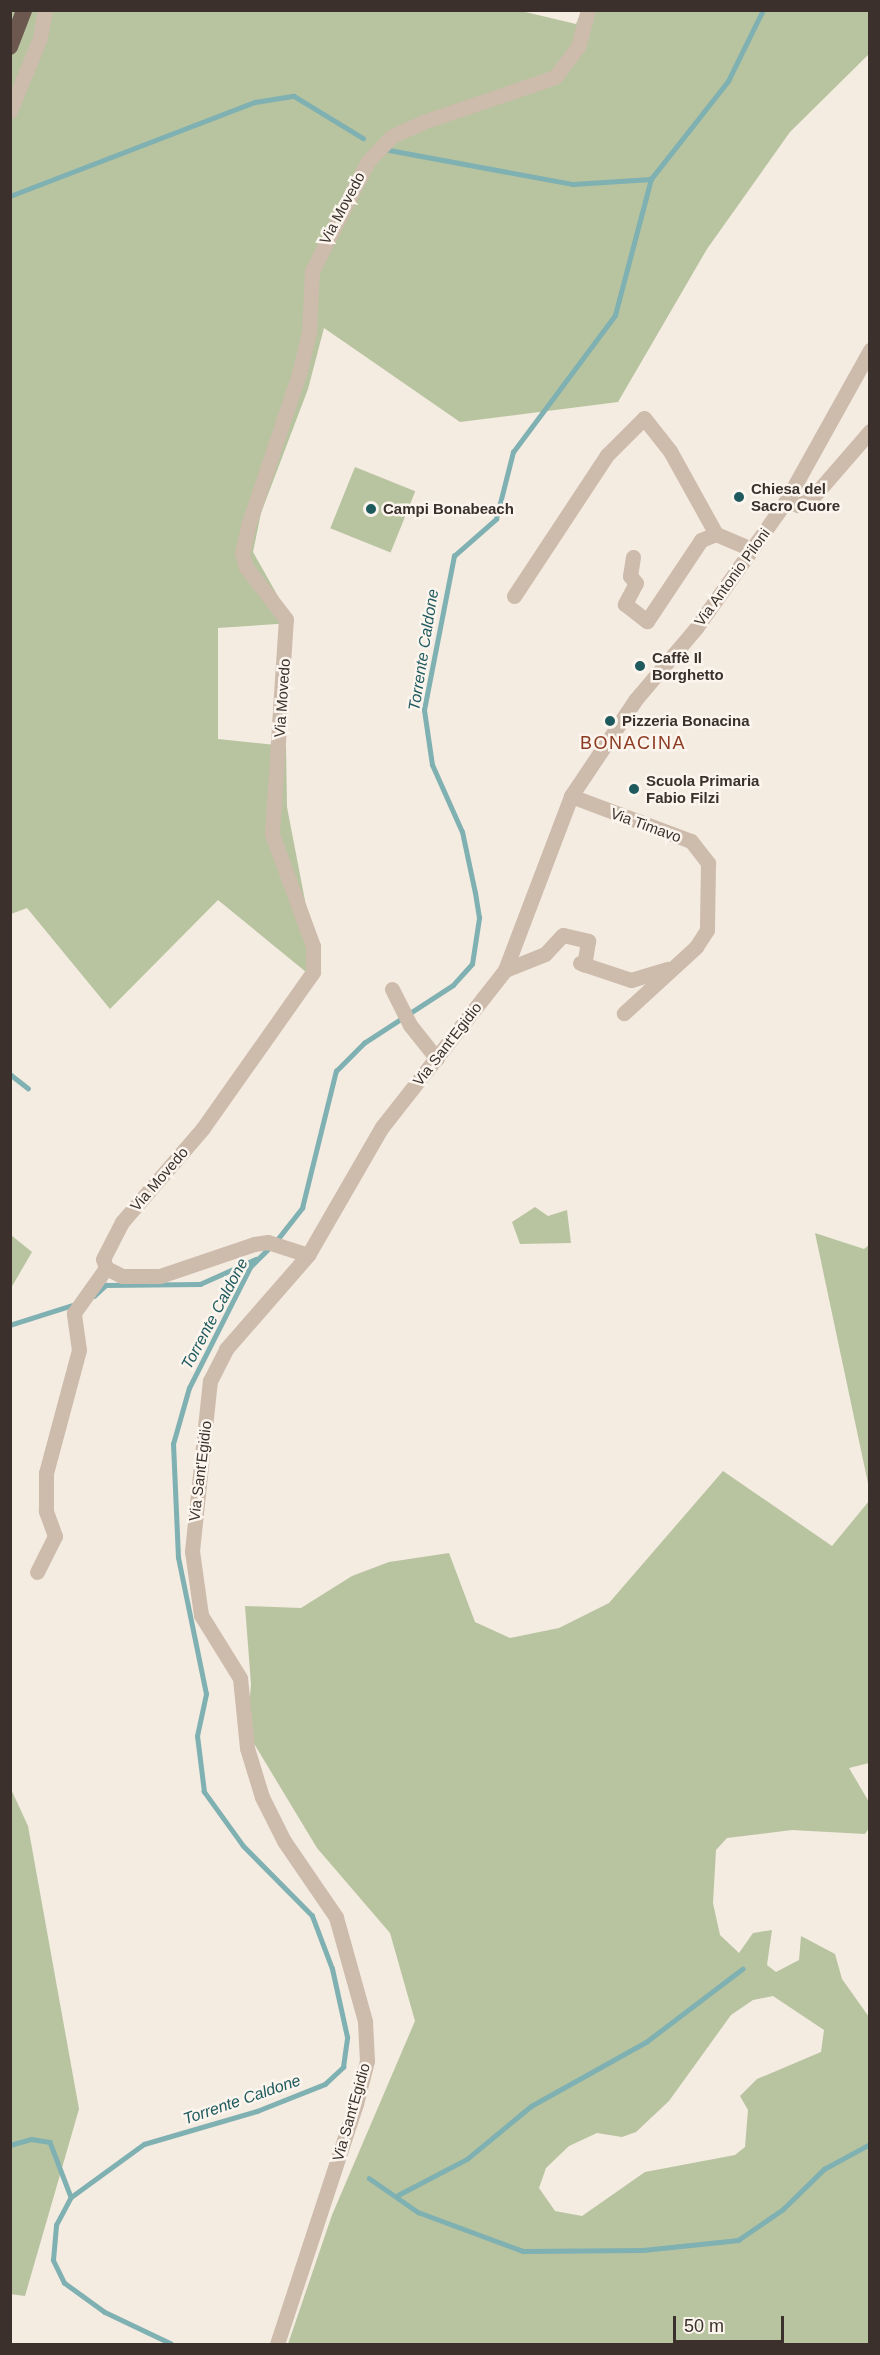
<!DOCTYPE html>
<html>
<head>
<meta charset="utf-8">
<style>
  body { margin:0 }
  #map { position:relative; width:880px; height:2355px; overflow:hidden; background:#f4ebe1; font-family:Arial,sans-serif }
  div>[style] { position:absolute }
  .green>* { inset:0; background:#b8c4a0; transform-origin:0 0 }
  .stream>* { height:4.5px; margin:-2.25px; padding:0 2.25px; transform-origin:2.25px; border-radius:2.25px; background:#7fb0b2 }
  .minor>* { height:15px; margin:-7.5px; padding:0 7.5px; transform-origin:7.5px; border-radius:7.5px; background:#cdbbac }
  .trunk>* { height:16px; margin:-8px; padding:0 8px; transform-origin:8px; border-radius:8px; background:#6c584f }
  .dots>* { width:16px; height:16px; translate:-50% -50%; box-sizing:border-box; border:3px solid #fbf5ee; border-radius:50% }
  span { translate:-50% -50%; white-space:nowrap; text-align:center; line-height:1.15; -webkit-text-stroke:5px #fbf5ee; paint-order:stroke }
  .street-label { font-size:15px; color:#3b302b }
  .poi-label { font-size:15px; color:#3b302b; font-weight:700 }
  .left { translate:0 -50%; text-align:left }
  .water-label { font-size:16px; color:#1f5a5e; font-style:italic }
  .quarter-label { font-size:18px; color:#8c3b22; letter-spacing:1.5px }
  .frame { position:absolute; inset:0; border:12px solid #3b302b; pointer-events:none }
  .scale { position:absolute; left:673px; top:2316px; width:111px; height:27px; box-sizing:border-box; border:3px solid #3b302b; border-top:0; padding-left:8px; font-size:18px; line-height:21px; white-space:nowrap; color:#3b302b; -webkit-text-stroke:4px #fbf5ee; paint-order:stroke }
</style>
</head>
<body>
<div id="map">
  <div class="green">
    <i style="clip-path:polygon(517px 10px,576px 24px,582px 10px,869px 11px,869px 54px,790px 132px,707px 249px,618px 402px,460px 422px,324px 328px,308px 389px,261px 513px,253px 552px,293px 623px,218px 628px,218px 739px,286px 746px,287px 807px,307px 911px,306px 972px,218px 900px,110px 1009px,27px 908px,11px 914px,11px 11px)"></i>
    <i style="left:355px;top:467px;width:65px;height:66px;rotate:22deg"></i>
    <i style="clip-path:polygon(535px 1207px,548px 1216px,567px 1210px,571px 1243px,520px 1244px,512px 1222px)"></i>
    <i style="clip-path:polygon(815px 1233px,864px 1249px,869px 1245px,869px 1488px)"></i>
    <i style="clip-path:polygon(11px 1235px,32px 1252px,11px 1288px)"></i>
    <i style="clip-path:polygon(evenodd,723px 1471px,832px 1546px,869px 1501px,869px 1763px,849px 1768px,869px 1802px,869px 1828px,865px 1834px,792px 1830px,727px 1838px,716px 1850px,713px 1903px,720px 1935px,739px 1953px,753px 1933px,772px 1930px,767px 1965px,776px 1972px,799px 1960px,801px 1936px,835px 1954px,842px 1979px,869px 2017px,869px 2344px,288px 2344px,332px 2215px,415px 2021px,390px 1933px,317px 1848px,247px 1732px,251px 1684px,245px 1606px,301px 1608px,352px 1576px,389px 1562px,449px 1553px,475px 1622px,510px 1638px,559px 1628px,609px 1603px,723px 1471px,773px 1996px,824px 2030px,821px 2052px,757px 2079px,740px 2096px,748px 2110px,745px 2147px,735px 2155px,645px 2172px,582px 2216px,555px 2211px,539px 2188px,546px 2168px,569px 2146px,597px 2133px,622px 2137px,636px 2132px,669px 2101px,731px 2015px,753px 2000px,773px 1996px)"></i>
    <i style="clip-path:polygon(10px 1787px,28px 1826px,79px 2109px,25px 2296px,10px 2294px)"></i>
  </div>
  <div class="stream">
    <i style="left:389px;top:150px;width:187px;rotate:10.5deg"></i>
    <i style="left:573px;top:184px;width:78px;rotate:-3.7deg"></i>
    <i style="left:10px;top:196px;width:262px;rotate:-21deg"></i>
    <i style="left:255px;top:102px;width:39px;rotate:-9deg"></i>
    <i style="left:294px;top:96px;width:81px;rotate:31.3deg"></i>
    <i style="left:10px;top:1074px;width:23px;rotate:38deg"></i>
    <i style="left:277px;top:1240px;width:41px;rotate:-52deg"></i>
    <i style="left:302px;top:1208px;width:141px;rotate:-76.1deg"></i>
    <i style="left:336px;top:1071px;width:40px;rotate:-45deg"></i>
    <i style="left:364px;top:1043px;width:106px;rotate:-33.1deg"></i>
    <i style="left:453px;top:985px;width:28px;rotate:-48deg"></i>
    <i style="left:472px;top:964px;width:47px;rotate:-81.3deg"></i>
    <i style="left:479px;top:918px;width:25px;rotate:-99deg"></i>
    <i style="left:475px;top:893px;width:62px;rotate:-102deg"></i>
    <i style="left:462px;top:832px;width:73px;rotate:-114.1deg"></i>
    <i style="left:432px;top:765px;width:56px;rotate:-98.3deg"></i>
    <i style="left:424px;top:710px;width:157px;rotate:-79deg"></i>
    <i style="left:454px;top:556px;width:56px;rotate:-41.4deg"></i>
    <i style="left:496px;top:519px;width:69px;rotate:-75.8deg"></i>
    <i style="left:513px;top:452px;width:171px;rotate:-53.3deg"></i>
    <i style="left:615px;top:315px;width:141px;rotate:-75.2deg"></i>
    <i style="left:651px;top:179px;width:125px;rotate:-51.8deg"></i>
    <i style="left:728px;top:81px;width:79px;rotate:-63.8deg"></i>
    <i style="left:94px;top:1296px;width:16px;rotate:-43deg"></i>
    <i style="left:106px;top:1285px;width:94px;rotate:-0.6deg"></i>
    <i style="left:200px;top:1284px;width:61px;rotate:-24.1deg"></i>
    <i style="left:10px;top:1325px;width:69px;rotate:-17.7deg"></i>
    <i style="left:10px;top:2145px;width:22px;rotate:-16deg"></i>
    <i style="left:31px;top:2139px;width:19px;rotate:9deg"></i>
    <i style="left:50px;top:2142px;width:59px;rotate:69.1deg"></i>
    <i style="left:369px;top:2178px;width:60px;rotate:34.8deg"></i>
    <i style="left:418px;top:2212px;width:112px;rotate:20.4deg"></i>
    <i style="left:523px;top:2251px;width:120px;rotate:-0.5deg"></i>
    <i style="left:643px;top:2250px;width:96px;rotate:-6deg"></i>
    <i style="left:738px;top:2240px;width:53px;rotate:-34.3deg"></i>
    <i style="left:782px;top:2210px;width:59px;rotate:-44.3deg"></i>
    <i style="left:824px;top:2169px;width:52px;rotate:-28.5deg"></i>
    <i style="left:398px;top:2195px;width:78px;rotate:-27.6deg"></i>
    <i style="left:467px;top:2159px;width:83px;rotate:-39.6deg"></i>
    <i style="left:531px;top:2106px;width:132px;rotate:-29.1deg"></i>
    <i style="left:646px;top:2042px;width:121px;rotate:-37.2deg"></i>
    <i style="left:171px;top:2344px;width:74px;rotate:-154.5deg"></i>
    <i style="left:104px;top:2312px;width:49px;rotate:-144.1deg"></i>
    <i style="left:64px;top:2283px;width:25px;rotate:-116deg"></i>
    <i style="left:53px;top:2260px;width:35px;rotate:-85deg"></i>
    <i style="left:56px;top:2225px;width:32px;rotate:-62deg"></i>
    <i style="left:71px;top:2197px;width:90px;rotate:-36deg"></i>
    <i style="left:144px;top:2144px;width:118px;rotate:-16.3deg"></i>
    <i style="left:257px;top:2111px;width:73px;rotate:-21.7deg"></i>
    <i style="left:325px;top:2084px;width:25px;rotate:-43deg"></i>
    <i style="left:343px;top:2067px;width:30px;rotate:-82deg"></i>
    <i style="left:347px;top:2037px;width:70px;rotate:-102.4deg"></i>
    <i style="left:332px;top:1969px;width:57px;rotate:-110.7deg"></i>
    <i style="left:312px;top:1916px;width:98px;rotate:-134.6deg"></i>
    <i style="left:243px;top:1846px;width:67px;rotate:-125.8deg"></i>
    <i style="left:204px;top:1792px;width:56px;rotate:-97.1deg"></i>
    <i style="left:197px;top:1736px;width:43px;rotate:-77.9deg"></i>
    <i style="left:206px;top:1694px;width:139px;rotate:-101.6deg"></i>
    <i style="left:178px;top:1558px;width:114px;rotate:-92.5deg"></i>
    <i style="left:173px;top:1444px;width:58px;rotate:-74.1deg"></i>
    <i style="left:189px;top:1388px;width:136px;rotate:-63.2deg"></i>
    <i style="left:250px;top:1267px;width:30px;rotate:-45deg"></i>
  </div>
  <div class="minor">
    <i style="left:10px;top:111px;width:79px;rotate:-67.7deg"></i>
    <i style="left:40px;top:38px;width:28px;rotate:-80deg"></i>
    <i style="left:786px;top:501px;width:13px;rotate:18deg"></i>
    <i style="left:798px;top:505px;width:16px;rotate:-27deg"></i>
    <i style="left:812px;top:498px;width:89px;rotate:-49.1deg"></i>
    <i style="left:633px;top:557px;width:19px;rotate:99deg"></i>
    <i style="left:630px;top:576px;width:9px;rotate:49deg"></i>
    <i style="left:636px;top:583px;width:24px;rotate:118deg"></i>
    <i style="left:625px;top:604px;width:28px;rotate:38deg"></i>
    <i style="left:647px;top:621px;width:97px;rotate:-56.3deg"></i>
    <i style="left:701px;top:540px;width:16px;rotate:-22deg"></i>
    <i style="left:514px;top:596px;width:169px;rotate:-56.6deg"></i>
    <i style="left:607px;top:455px;width:52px;rotate:-45deg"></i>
    <i style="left:644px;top:418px;width:42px;rotate:51.8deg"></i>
    <i style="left:670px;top:451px;width:95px;rotate:61deg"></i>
    <i style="left:716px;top:534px;width:39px;rotate:23deg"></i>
    <i style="left:571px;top:796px;width:128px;rotate:20.6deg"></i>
    <i style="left:691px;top:841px;width:28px;rotate:52deg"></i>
    <i style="left:708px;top:863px;width:67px;rotate:90.9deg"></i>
    <i style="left:707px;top:930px;width:20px;rotate:123deg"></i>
    <i style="left:696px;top:947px;width:98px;rotate:137.5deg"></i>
    <i style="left:580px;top:963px;width:54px;rotate:18.4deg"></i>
    <i style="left:631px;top:980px;width:38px;rotate:-17deg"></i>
    <i style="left:505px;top:970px;width:43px;rotate:-21.8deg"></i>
    <i style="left:545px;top:954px;width:26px;rotate:-47deg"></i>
    <i style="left:563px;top:935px;width:26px;rotate:13deg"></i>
    <i style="left:588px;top:941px;width:24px;rotate:99deg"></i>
    <i style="left:392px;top:989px;width:40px;rotate:63.4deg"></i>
    <i style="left:410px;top:1025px;width:43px;rotate:51.5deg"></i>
    <i style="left:308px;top:1255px;width:42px;rotate:-162deg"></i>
    <i style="left:268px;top:1242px;width:14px;rotate:172deg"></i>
    <i style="left:254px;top:1244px;width:99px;rotate:161.2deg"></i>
    <i style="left:160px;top:1276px;width:38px;rotate:180deg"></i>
    <i style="left:122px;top:1276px;width:18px;rotate:-153deg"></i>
    <i style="left:106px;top:1268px;width:9px;rotate:-108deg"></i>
    <i style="left:103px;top:1259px;width:42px;rotate:-62.8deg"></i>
    <i style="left:122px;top:1222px;width:124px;rotate:-49.2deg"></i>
    <i style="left:203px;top:1128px;width:191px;rotate:-54.8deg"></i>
    <i style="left:313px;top:972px;width:26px;rotate:-90deg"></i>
    <i style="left:313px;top:946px;width:119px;rotate:-110.1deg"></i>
    <i style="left:272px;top:834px;width:215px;rotate:-86.3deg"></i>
    <i style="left:286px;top:619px;width:66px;rotate:-127.6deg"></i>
    <i style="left:246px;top:567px;width:14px;rotate:-107deg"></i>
    <i style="left:242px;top:554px;width:29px;rotate:-78deg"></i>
    <i style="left:248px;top:526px;width:160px;rotate:-71.5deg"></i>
    <i style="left:299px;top:374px;width:43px;rotate:-76.6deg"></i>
    <i style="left:309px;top:332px;width:61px;rotate:-87.2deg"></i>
    <i style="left:312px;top:271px;width:123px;rotate:-63deg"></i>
    <i style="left:368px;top:161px;width:35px;rotate:-46deg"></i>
    <i style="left:392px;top:136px;width:34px;rotate:-24deg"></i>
    <i style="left:423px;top:122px;width:139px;rotate:-18.8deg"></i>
    <i style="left:555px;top:77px;width:38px;rotate:-53deg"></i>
    <i style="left:578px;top:47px;width:38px;rotate:-75deg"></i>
    <i style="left:37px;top:1572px;width:40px;rotate:-63.4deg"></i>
    <i style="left:55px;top:1536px;width:27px;rotate:-110deg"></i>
    <i style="left:46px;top:1511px;width:38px;rotate:-90deg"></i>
    <i style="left:46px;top:1473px;width:127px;rotate:-75deg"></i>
    <i style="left:79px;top:1350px;width:37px;rotate:-98deg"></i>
    <i style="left:74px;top:1313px;width:55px;rotate:-54.6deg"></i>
    <i style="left:277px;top:2344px;width:253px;rotate:-71.8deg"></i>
    <i style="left:356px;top:2104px;width:44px;rotate:-75.7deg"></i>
    <i style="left:367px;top:2061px;width:40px;rotate:-92.9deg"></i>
    <i style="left:365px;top:2021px;width:108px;rotate:-105.6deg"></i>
    <i style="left:336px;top:1917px;width:92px;rotate:-124.4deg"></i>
    <i style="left:284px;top:1841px;width:49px;rotate:-116.6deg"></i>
    <i style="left:262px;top:1797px;width:51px;rotate:-107deg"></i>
    <i style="left:247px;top:1748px;width:70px;rotate:-95.7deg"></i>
    <i style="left:240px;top:1678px;width:74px;rotate:-121.8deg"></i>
    <i style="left:201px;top:1615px;width:65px;rotate:-98deg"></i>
    <i style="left:192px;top:1551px;width:171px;rotate:-84deg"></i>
    <i style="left:210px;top:1381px;width:36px;rotate:-63deg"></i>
    <i style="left:226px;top:1349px;width:125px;rotate:-48.9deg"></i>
    <i style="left:308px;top:1255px;width:148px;rotate:-60deg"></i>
    <i style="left:382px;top:1127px;width:199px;rotate:-51.9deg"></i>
    <i style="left:505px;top:970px;width:186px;rotate:-69.2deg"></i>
    <i style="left:571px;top:796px;width:117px;rotate:-56.2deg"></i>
    <i style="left:636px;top:699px;width:93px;rotate:-49.8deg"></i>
    <i style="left:696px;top:628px;width:156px;rotate:-54.7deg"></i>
    <i style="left:786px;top:501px;width:173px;rotate:-60.9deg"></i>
  </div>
  <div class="trunk">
    <i style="left:10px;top:47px;width:40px;rotate:-69deg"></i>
  </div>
  <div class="dots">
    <i style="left:739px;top:497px;background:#1f5a5e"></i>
    <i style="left:371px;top:509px;background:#1f5a5e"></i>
    <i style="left:640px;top:666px;background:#1f5a5e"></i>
    <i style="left:610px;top:721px;background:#1f5a5e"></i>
    <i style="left:634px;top:789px;background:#1f5a5e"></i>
  </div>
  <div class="street-label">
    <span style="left:342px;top:208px;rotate:-62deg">Via Movedo</span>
    <span style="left:732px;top:577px;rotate:-54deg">Via Antonio Piloni</span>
    <span style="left:282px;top:698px;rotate:-86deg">Via Movedo</span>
    <span style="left:646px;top:825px;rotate:20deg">Via Timavo</span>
    <span style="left:447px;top:1044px;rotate:-52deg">Via Sant'Egidio</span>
    <span style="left:159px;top:1179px;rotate:-49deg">Via Movedo</span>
    <span style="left:200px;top:1471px;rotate:-83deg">Via Sant'Egidio</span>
    <span style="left:351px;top:2112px;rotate:-74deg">Via Sant'Egidio</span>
  </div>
  <div class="poi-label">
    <span class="left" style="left:751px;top:497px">Chiesa del<br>Sacro Cuore</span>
    <span class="left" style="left:383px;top:509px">Campi Bonabeach</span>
    <span class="left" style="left:652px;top:666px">Caffè Il<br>Borghetto</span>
    <span class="left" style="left:622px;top:721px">Pizzeria Bonacina</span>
    <span class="left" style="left:646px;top:789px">Scuola Primaria<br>Fabio Filzi</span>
  </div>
  <div class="water-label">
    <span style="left:424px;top:650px;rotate:-81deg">Torrente Caldone</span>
    <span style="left:215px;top:1314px;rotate:-62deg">Torrente Caldone</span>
    <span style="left:242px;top:2100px;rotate:-19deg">Torrente Caldone</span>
  </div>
  <div class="quarter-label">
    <span style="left:633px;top:743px">BONACINA</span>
  </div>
  <div class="frame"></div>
  <div class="scale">50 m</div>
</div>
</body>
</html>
